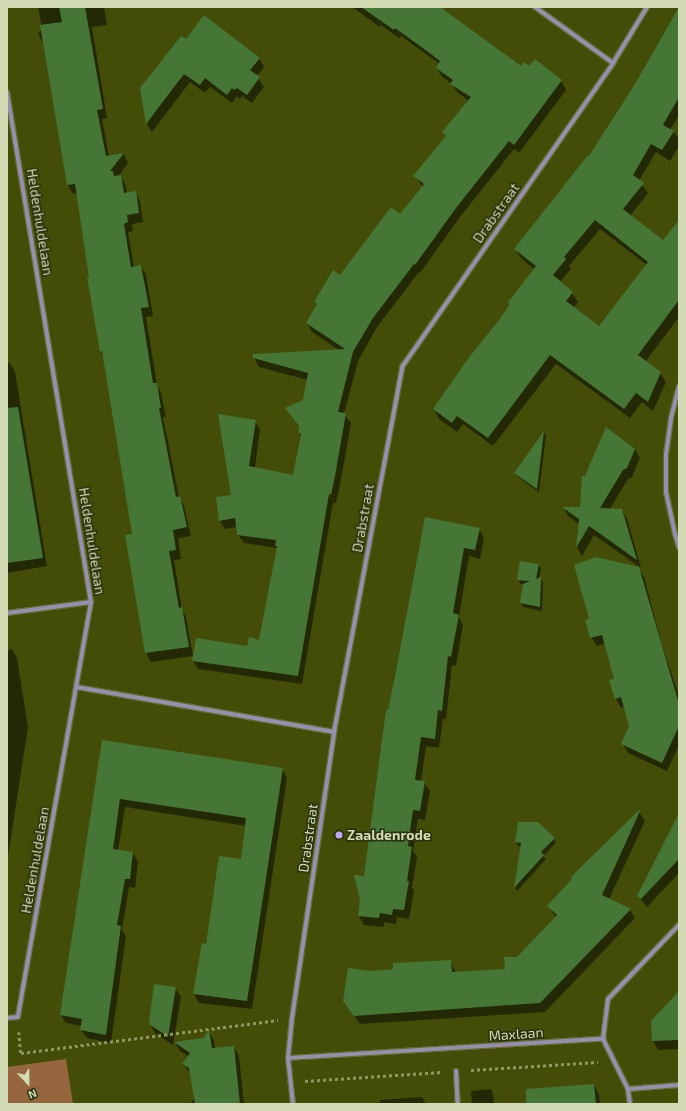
<!DOCTYPE html>
<html>
<head>
<meta charset="utf-8">
<style>
  body { margin:0 }
  #map { position:relative; width:686px; height:1111px; overflow:hidden; background:#434d08; font-family:"Exo 2",sans-serif }
  div>[style] { position:absolute }
  .green>* { inset:0; background:#96663f }
  .shadow>* { inset:0; background:#0007 }
  .building>* { inset:0; background:#457635 }
  .path>* { height:2.5px; margin-top:-1.25px; transform-origin:0; background:repeating-linear-gradient(90deg,#8e9761 0 3px,transparent 0 6px) }
  .roads { filter:drop-shadow(1px 0 #626c2e) drop-shadow(-1px 0 #626c2e) drop-shadow(0 1px #626c2e) drop-shadow(0 -1px #626c2e) }
  .minor>* { height:4px; margin:-2px; padding:0 2px; transform-origin:2px; border-radius:2px; background:#988eb0 }
  .dots>* { width:11px; height:11px; translate:-50% -50%; box-sizing:border-box; border:2px solid #2a310e; border-radius:50% }
  span { translate:-50% -50%; white-space:nowrap; text-align:center; line-height:1.15; -webkit-text-stroke:3px #2a310e; paint-order:stroke }
  .street-label { font-size:14px; color:#d2dbb3 }
  .poi-label { font-size:14px; color:#d2dbb3; font-weight:700 }
  .left { translate:0 -50%; text-align:left }
  .frame { position:absolute; inset:0; border:8px solid #d2dbb3; pointer-events:none }
  .north { position:absolute; left:8px; top:1063px; width:40px; height:40px; -webkit-text-stroke:3px #2a310e; paint-order:stroke; rotate:158deg; font-size:11px; font-weight:700; line-height:16px; text-align:center; color:#d2dbb3 }
  .north::after { content:''; display:block; margin:auto; width:14px; height:18px; background:#d2dbb3; clip-path:polygon(50% 0,100% 100%,50% 72%,0 100%) }
</style>
</head>
<body>
<div id="map">
  <div class="green">
    <i style="clip-path:polygon(66px 1059px,73px 1104px,7px 1104px,7px 1067px)"></i>
  </div>
  <div class="shadow">
    <i style="clip-path:polygon(38px 7px,104px 7px,107px 25px,92px 27px,107px 118px,102px 119px,109px 157px,124px 154px,128px 163px,118px 177px,121px 177px,126px 186px,127px 193px,135px 192px,140px 201px,143px 222px,132px 224px,133px 231px,128px 232px,134px 267px,141px 266px,146px 275px,153px 316px,146px 317px,157px 385px,161px 393px,166px 417px,163px 417px,179px 497px,184px 506px,191px 536px,178px 538px,181px 559px,174px 560px,182px 610px,186px 617px,193px 656px,151px 662px,146px 653px,133px 535px,104px 357px,101px 352px,89px 278px,91px 277px,77px 193px,73px 194px,68px 185px,43px 43px,38px 34px,42px 29px)"></i>
    <i style="clip-path:polygon(352px 7px,437px 7px,521px 68px,529px 67px,535px 60px,561px 81px,566px 90px,519px 153px,514px 149px,460px 217px,420px 273px,419px 272px,377px 327px,358px 361px,344px 414px,351px 423px,340px 485px,336px 503px,333px 503px,302px 684px,198px 669px,193px 661px,248px 647px,260px 641px,277px 548px,244px 543px,238px 535px,237px 527px,225px 529px,220px 521px,232px 496px,255px 421px,260px 430px,255px 468px,294px 476px,301px 438px,299px 433px,300px 428px,287px 408px,304px 401px,308px 380px,259px 367px,254px 358px,340px 351px,312px 332px,307px 323px,317px 306px,315px 302px,401px 216px,423px 187px,415px 176px,446px 137px,443px 132px,469px 101px,457px 92px,452px 84px,442px 77px,437px 68px,440px 64px,437px 62px,401px 36px,399px 38px,381px 25px,380px 27px)"></i>
    <i style="clip-path:polygon(evenodd,679px 8px,679px 115px,670px 130px,675px 133px,679px 140px,679px 146px,670px 161px,656px 152px,639px 181px,648px 193px,630px 216px,663px 241px,679px 221px,679px 317px,645px 362px,660px 373px,666px 382px,653px 411px,642px 402px,630px 418px,556px 364px,493px 446px,463px 424px,457px 432px,439px 419px,434px 409px,500px 321px,535px 270px,521px 258px,515px 249px,590px 157px,636px 84px,679px 8px,600px 229px,647px 265px,600px 327px,573px 308px,578px 302px,572px 293px,560px 282px,571px 269px,569px 266px,600px 229px)"></i>
    <i style="clip-path:polygon(186px 40px,259px 58px,264px 67px,257px 76px,264px 87px,252px 103px,242px 96px,240px 99px,237px 96px,232px 103px,210px 87px,205px 93px,190px 82px,152px 132px,147px 124px,141px 88px)"></i>
    <i style="clip-path:polygon(7px 363px,10px 363px,15px 372px,47px 566px,7px 573px)"></i>
    <i style="clip-path:polygon(544px 432px,546px 436px,539px 492px,518px 477px,515px 473px)"></i>
    <i style="clip-path:polygon(635px 449px,640px 458px,632px 477px,628px 479px,610px 509px,622px 510px,627px 519px,641px 568px,594px 535px,582px 556px,577px 548px,579px 524px,568px 516px,564px 508px,580px 509px)"></i>
    <i style="clip-path:polygon(425px 519px,479px 529px,484px 538px,480px 559px,469px 556px,459px 617px,463px 625px,456px 666px,452px 665px,446px 719px,443px 719px,439px 748px,426px 746px,421px 781px,424px 782px,430px 791px,425px 820px,418px 819px,413px 851px,417px 857px,412px 888px,414px 891px,409px 919px,397px 917px,396px 924px,384px 922px,384px 927px,364px 925px,359px 916px,388px 711px)"></i>
    <i style="clip-path:polygon(539px 565px,541px 569px,539px 579px,541px 579px,543px 583px,542px 611px,523px 607px,521px 603px,524px 584px,521px 584px,518px 580px)"></i>
    <i style="clip-path:polygon(638px 568px,644px 577px,662px 645px,679px 696px,679px 745px,667px 771px,628px 753px,623px 744px,630px 726px,625px 706px,621px 708px,616px 699px,615px 680px,605px 644px,597px 646px,591px 637px,591px 619px)"></i>
    <i style="clip-path:polygon(12px 649px,17px 658px,28px 727px,7px 863px,7px 650px)"></i>
    <i style="clip-path:polygon(103px 741px,282px 769px,287px 778px,252px 1009px,199px 1003px,194px 994px,207px 945px,242px 860px,246px 826px,125px 807px,118px 851px,133px 853px,138px 862px,135px 888px,129px 887px,122px 930px,126px 936px,111px 1043px,87px 1038px,81px 1030px,82px 1026px,66px 1023px,61px 1015px)"></i>
    <i style="clip-path:polygon(639px 812px,645px 821px,609px 899px,630px 910px,635px 918px,545px 1012px,360px 1024px,350px 1010px,370px 972px,450px 961px,456px 973px,506px 970px,556px 917px,548px 906px)"></i>
    <i style="clip-path:polygon(679px 815px,679px 873px,647px 907px,638px 896px)"></i>
    <i style="clip-path:polygon(554px 838px,556px 843px,543px 856px,546px 859px,517px 891px,515px 888px,521px 847px,518px 846px,516px 842px)"></i>
    <i style="clip-path:polygon(175px 988px,181px 997px,173px 1045px,155px 1033px,150px 1024px)"></i>
    <i style="clip-path:polygon(679px 993px,679px 1049px,658px 1050px,653px 1041px,652px 1021px)"></i>
    <i style="clip-path:polygon(209px 1032px,214px 1040px,215px 1049px,234px 1047px,239px 1056px,244px 1104px,190px 1104px,195px 1098px,191px 1074px,183px 1064px,189px 1057px,180px 1051px,175px 1042px,203px 1039px)"></i>
    <i style="clip-path:polygon(594px 1085px,599px 1094px,600px 1104px,552px 1104px)"></i>
    <i style="clip-path:polygon(491px 1089px,493px 1094px,494px 1104px,472px 1104px,471px 1091px)"></i>
    <i style="clip-path:polygon(422px 1097px,426px 1104px,380px 1104px,380px 1100px)"></i>
  </div>
  <div class="building">
    <i style="clip-path:polygon(59px 7px,85px 7px,103px 109px,97px 110px,106px 156px,124px 153px,110px 171px,113px 171px,114px 176px,121px 175px,124px 193px,136px 191px,139px 213px,127px 215px,128px 222px,124px 224px,131px 267px,141px 265px,149px 307px,141px 308px,153px 383px,157px 383px,161px 408px,159px 408px,176px 497px,180px 496px,187px 527px,173px 530px,176px 550px,169px 551px,179px 608px,182px 607px,189px 647px,145px 653px,125px 535px,132px 534px,102px 351px,100px 352px,87px 277px,89px 277px,75px 184px,67px 185px,40px 25px,62px 22px)"></i>
    <i style="clip-path:polygon(361px 7px,440px 7px,521px 66px,524px 62px,529px 66px,535px 59px,562px 80px,514px 145px,509px 141px,456px 208px,415px 265px,414px 264px,373px 318px,353px 352px,338px 412px,346px 413px,335px 476px,331px 495px,329px 494px,298px 676px,192px 661px,196px 638px,247px 646px,249px 637px,259px 640px,277px 546px,275px 546px,276px 540px,237px 535px,235px 518px,219px 521px,216px 497px,231px 495px,218px 414px,256px 420px,249px 466px,293px 475px,301px 434px,298px 433px,299px 426px,285px 408px,303px 400px,308px 373px,253px 358px,253px 354px,345px 349px,306px 323px,317px 304px,314px 302px,333px 270px,340px 275px,391px 207px,400px 214px,424px 184px,413px 176px,446px 136px,442px 132px,471px 97px,450px 84px,453px 80px,436px 68px,440px 61px,431px 54px,395px 28px,394px 30px)"></i>
    <i style="clip-path:polygon(evenodd,679px 7px,679px 97px,663px 125px,674px 131px,662px 150px,651px 144px,633px 175px,644px 183px,623px 209px,663px 240px,679px 220px,679px 300px,638px 355px,661px 372px,648px 402px,636px 393px,624px 409px,550px 355px,488px 438px,457px 416px,452px 423px,433px 409px,467px 360px,499px 320px,510px 304px,508px 302px,536px 266px,514px 249px,588px 155px,589px 156px,635px 84px,679px 7px,595px 220px,648px 262px,599px 326px,566px 301px,573px 292px,553px 275px,566px 259px,564px 257px,595px 220px)"></i>
    <i style="clip-path:polygon(204px 15px,260px 58px,250px 70px,260px 77px,247px 95px,237px 88px,234px 90px,232px 88px,227px 95px,205px 78px,200px 85px,184px 74px,146px 124px,140px 88px,181px 36px,186px 39px)"></i>
    <i style="clip-path:polygon(18px 407px,43px 558px,7px 563px,7px 408px)"></i>
    <i style="clip-path:polygon(606px 427px,635px 449px,627px 468px,623px 470px,600px 508px,622px 509px,637px 560px,589px 526px,576px 548px,579px 519px,562px 507px,580px 507px,582px 476px,585px 476px)"></i>
    <i style="clip-path:polygon(544px 431px,537px 489px,514px 473px)"></i>
    <i style="clip-path:polygon(425px 517px,480px 528px,475px 550px,464px 548px,453px 613px,459px 615px,451px 657px,448px 656px,442px 711px,438px 710px,435px 739px,421px 737px,415px 780px,425px 781px,420px 811px,413px 810px,408px 846px,412px 847px,407px 881px,409px 881px,404px 910px,393px 909px,392px 915px,380px 913px,379px 918px,358px 916px,360px 900px,354px 875px,364px 876px,386px 710px,388px 710px,396px 670px)"></i>
    <i style="clip-path:polygon(596px 557px,639px 567px,679px 704px,679px 726px,662px 763px,621px 744px,629px 726px,621px 697px,615px 699px,609px 680px,614px 679px,602px 635px,590px 638px,585px 620px,589px 619px,574px 565px)"></i>
    <i style="clip-path:polygon(520px 561px,539px 564px,536px 579px,541px 577px,540px 607px,520px 603px,523px 584px,530px 581px,517px 580px)"></i>
    <i style="clip-path:polygon(102px 740px,283px 768px,247px 1001px,193px 994px,202px 943px,206px 944px,219px 856px,241px 859px,246px 818px,120px 799px,113px 849px,133px 852px,130px 879px,125px 879px,117px 925px,121px 926px,106px 1035px,80px 1030px,82px 1019px,60px 1015px)"></i>
    <i style="clip-path:polygon(639px 810px,640px 811px,602px 895px,631px 909px,540px 1003px,354px 1016px,343px 1001px,348px 968px,370px 971px,393px 969px,393px 963px,451px 960px,452px 972px,505px 969px,504px 957px,517px 957px,557px 915px,547px 906px,572px 879px,571px 877px)"></i>
    <i style="clip-path:polygon(679px 813px,679px 859px,641px 899px,637px 896px)"></i>
    <i style="clip-path:polygon(518px 822px,538px 822px,555px 838px,541px 852px,544px 855px,514px 888px,521px 843px,515px 842px)"></i>
    <i style="clip-path:polygon(154px 984px,176px 987px,168px 1037px,149px 1024px)"></i>
    <i style="clip-path:polygon(679px 991px,679px 1040px,652px 1041px,651px 1021px)"></i>
    <i style="clip-path:polygon(209px 1030px,212px 1048px,234px 1046px,240px 1104px,195px 1104px,189px 1068px,182px 1064px,190px 1053px,174px 1042px,203px 1038px)"></i>
    <i style="clip-path:polygon(594px 1084px,596px 1104px,526px 1104px,526px 1089px)"></i>
  </div>
  <div class="path">
    <i style="left:19px;top:1032px;width:21px;rotate:85deg"></i>
    <i style="left:21px;top:1053px;width:259px;rotate:-7.3deg"></i>
    <i style="left:471px;top:1070px;width:127px;rotate:-3.6deg"></i>
    <i style="left:305px;top:1081px;width:137px;rotate:-3.8deg"></i>
  </div>
  <div class="roads">
    <div class="minor">
      <i style="left:535px;top:7px;width:96px;rotate:35.7deg"></i>
      <i style="left:7px;top:92px;width:517px;rotate:80.65deg"></i>
      <i style="left:91px;top:602px;width:421px;rotate:100deg"></i>
      <i style="left:18px;top:1017px;width:11px;rotate:175deg"></i>
      <i style="left:679px;top:386px;width:34px;rotate:104deg"></i>
      <i style="left:671px;top:419px;width:34px;rotate:98deg"></i>
      <i style="left:666px;top:453px;width:39px;rotate:90deg"></i>
      <i style="left:666px;top:492px;width:43px;rotate:77.9deg"></i>
      <i style="left:675px;top:534px;width:14px;rotate:73deg"></i>
      <i style="left:7px;top:613px;width:85px;rotate:-7.5deg"></i>
      <i style="left:77px;top:687px;width:261px;rotate:9.9deg"></i>
      <i style="left:603px;top:1039px;width:40px;rotate:-82.9deg"></i>
      <i style="left:608px;top:999px;width:103px;rotate:-46.2deg"></i>
      <i style="left:603px;top:1039px;width:56px;rotate:63.4deg"></i>
      <i style="left:288px;top:1058px;width:316px;rotate:-3.5deg"></i>
      <i style="left:456px;top:1071px;width:33px;rotate:87deg"></i>
      <i style="left:293px;top:1104px;width:46px;rotate:-96.2deg"></i>
      <i style="left:288px;top:1058px;width:40px;rotate:-84.3deg"></i>
      <i style="left:292px;top:1018px;width:289px;rotate:-81.6deg"></i>
      <i style="left:334px;top:732px;width:371px;rotate:-79.4deg"></i>
      <i style="left:402px;top:367px;width:370px;rotate:-55.2deg"></i>
      <i style="left:613px;top:63px;width:66px;rotate:-58.7deg"></i>
      <i style="left:630px;top:1104px;width:15px;rotate:-98deg"></i>
      <i style="left:628px;top:1089px;width:51px;rotate:-4.5deg"></i>
    </div>
  </div>
  <div class="dots">
    <i style="left:339px;top:835px;background:#c0a8f3"></i>
  </div>
  <div class="street-label">
    <span style="left:496px;top:213px;rotate:-55deg">Drabstraat</span>
    <span style="left:40px;top:222px;rotate:81deg">Heldenhuldelaan</span>
    <span style="left:363px;top:518px;rotate:-80deg">Drabstraat</span>
    <span style="left:92px;top:541px;rotate:81deg">Heldenhuldelaan</span>
    <span style="left:308px;top:838px;rotate:-82deg">Drabstraat</span>
    <span style="left:35px;top:860px;rotate:-80deg">Heldenhuldelaan</span>
    <span style="left:516px;top:1034px;rotate:-4deg">Maxlaan</span>
  </div>
  <div class="poi-label">
    <span class="left" style="left:347px;top:835px">Zaaldenrode</span>
  </div>
  <div class="frame"></div>
  <div class="north">N</div>
</div>
</body>
</html>
